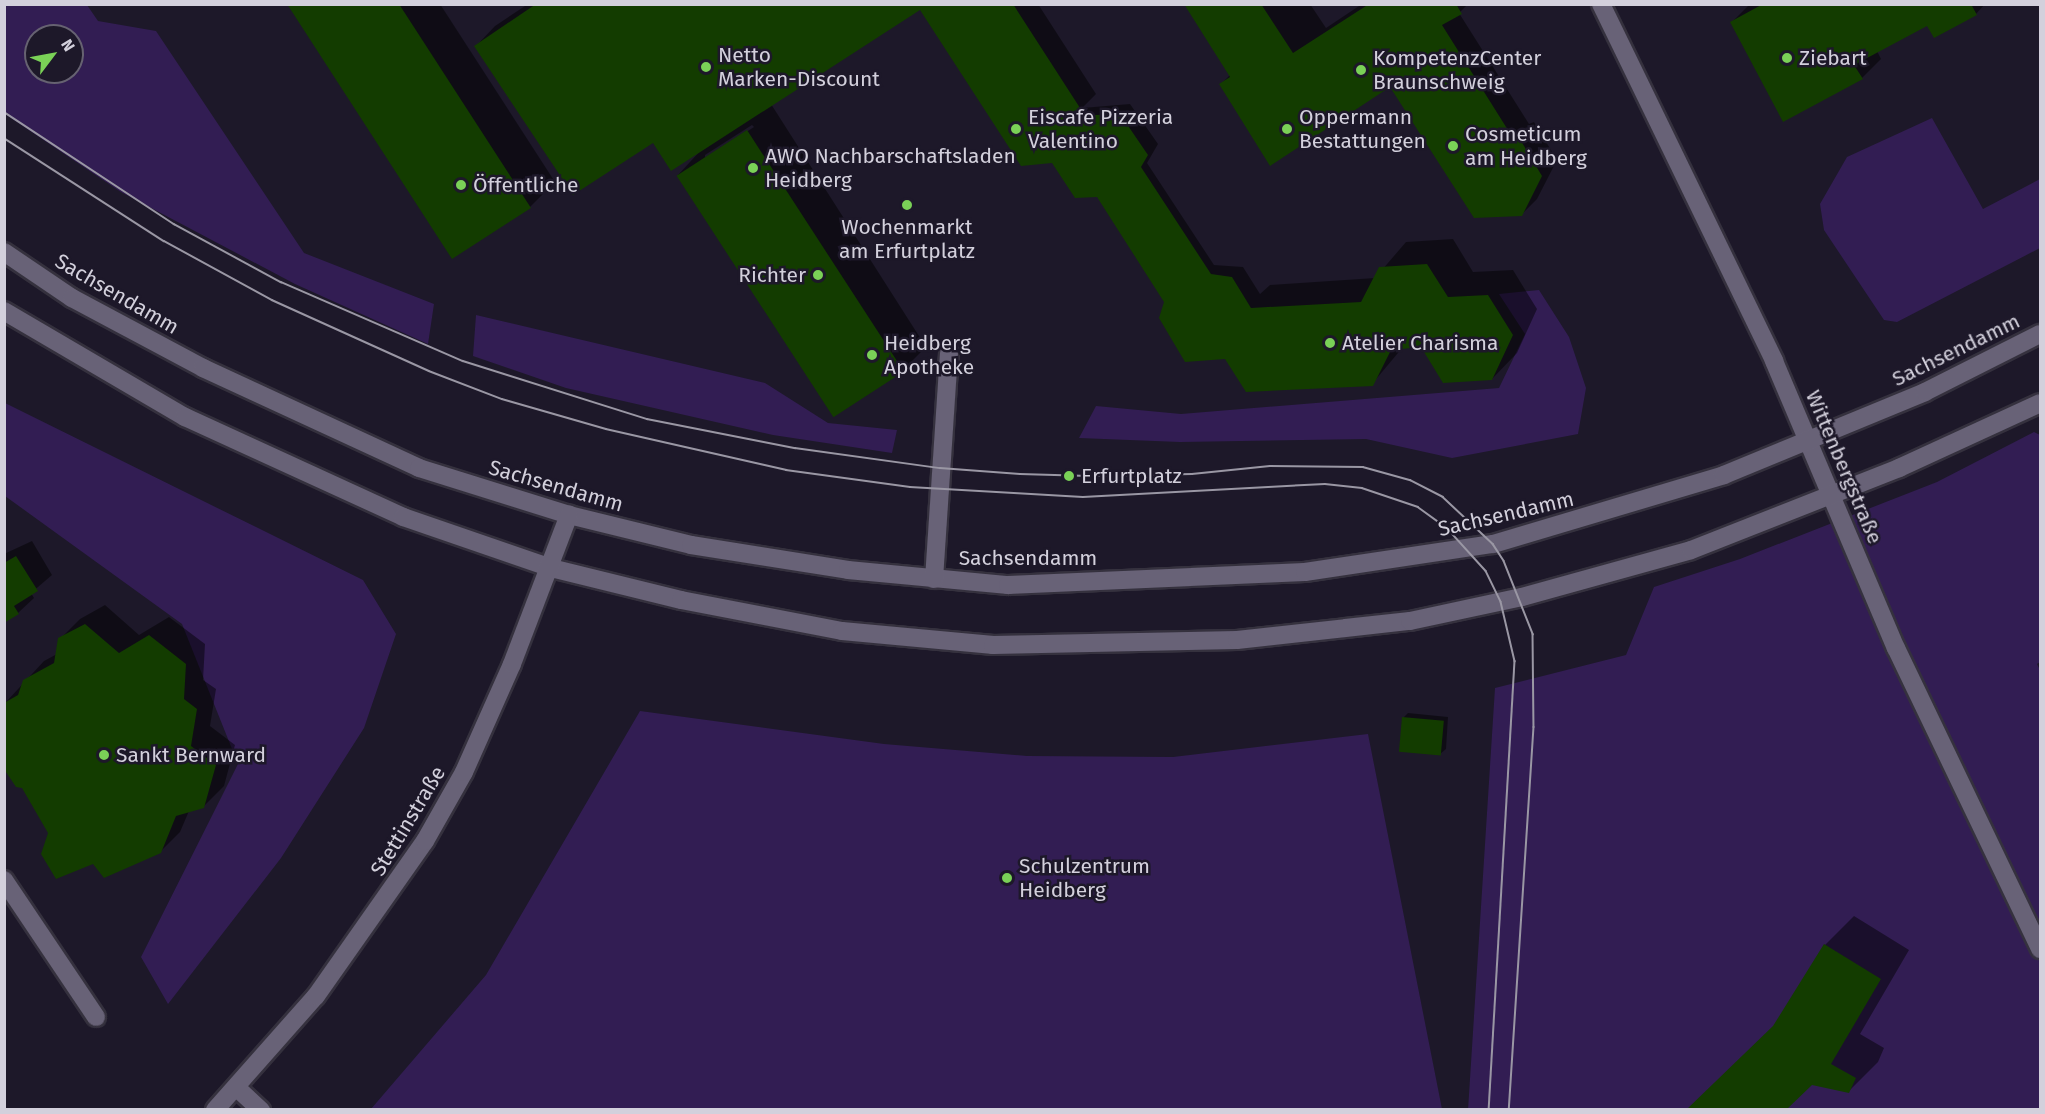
<!DOCTYPE html>
<html>
<head>
<meta charset="utf-8">
<style>
  body { margin:0 }
  #map { position:relative; width:2045px; height:1114px; overflow:hidden; background:#1d1829; font-family:"Fira Sans",sans-serif }
  div>[style] { position:absolute }
  .green>* { inset:0; background:#321d53 }
  .shadow>* { inset:0; background:#0007 }
  .building>* { inset:0; background:#133c00; transform-origin:0 0 }
  .roads { filter:drop-shadow(2px 0 #35313e) drop-shadow(-2px 0 #35313e) drop-shadow(0 2px #35313e) drop-shadow(0 -2px #35313e) }
  .minor>* { height:18px; margin:-9px; padding:0 9px; transform-origin:9px; border-radius:9px; background:#686277 }
  .tram>* { height:1.5px; margin:-0.75px; padding:0 0.75px; transform-origin:0.75px; border-radius:0.75px; background:#9a97a4 }
  .dots>* { width:16px; height:16px; translate:-50% -50%; box-sizing:border-box; border:3px solid #1d1829; border-radius:50% }
  span { translate:-50% -50%; white-space:nowrap; text-align:center; line-height:1.15; -webkit-text-stroke:5px #1d1829; paint-order:stroke }
  .poi-label { font-size:21px; color:#d3d0dc }
  .left { translate:0 -50%; text-align:left }
  .right { translate:-100% -50%; text-align:right }
  .street-label { font-size:21px; color:#d3d0dc }
  .frame { position:absolute; inset:0; border:6px solid #d3d0dc; pointer-events:none }
  .north { position:absolute; left:24px; top:24px; width:60px; height:60px; box-sizing:border-box; background:#1d1829; border:2px solid #666271; border-radius:50%; rotate:58deg; font-size:16px; font-weight:700; line-height:24px; text-align:center; color:#d3d0dc }
  .north::after { content:''; display:block; margin:auto; width:21px; height:27px; background:#7ad157; clip-path:polygon(50% 0,100% 100%,50% 72%,0 100%) }
</style>
</head>
<body>
<div id="map">
  <div class="green">
    <i style="clip-path:polygon(evenodd,4px 5px,87px 5px,98px 21px,156px 31px,304px 253px,434px 304px,428px 344px,295px 284px,121px 192px,5px 114px,4px 5px,36px 36px,72px 36px,72px 72px,36px 72px,36px 36px)"></i>
    <i style="clip-path:polygon(1932px 118px,1983px 209px,2040px 179px,2040px 248px,1897px 322px,1884px 320px,1824px 230px,1820px 204px,1847px 157px)"></i>
    <i style="clip-path:polygon(1539px 290px,1569px 337px,1586px 388px,1578px 434px,1452px 458px,1366px 439px,1180px 442px,1079px 438px,1096px 406px,1181px 414px,1499px 388px,1525px 334px,1499px 294px)"></i>
    <i style="clip-path:polygon(476px 315px,765px 383px,828px 423px,897px 430px,892px 453px,773px 435px,566px 388px,473px 356px)"></i>
    <i style="clip-path:polygon(5px 403px,363px 580px,396px 634px,364px 728px,281px 858px,168px 1004px,141px 957px,238px 764px,182px 624px,5px 496px)"></i>
    <i style="clip-path:polygon(2034px 432px,2040px 435px,2040px 662px,2037px 664px,2040px 670px,2040px 1109px,1468px 1110px,1495px 688px,1626px 655px,1654px 587px,1740px 559px,1937px 482px)"></i>
    <i style="clip-path:polygon(640px 711px,884px 744px,1027px 756px,1173px 757px,1368px 734px,1442px 1109px,371px 1109px,486px 975px)"></i>
  </div>
  <div class="shadow">
    <i style="clip-path:polygon(289px 4px,440px 4px,555px 182px,530px 207px)"></i>
    <i style="clip-path:polygon(evenodd,528px 4px,923px 4px,771px 104px,926px 347px,901px 372px,678px 175px,701px 150px,655px 143px,476px 46px,495px 26px,528px 4px,752px 125px,754px 127px,705px 159px,705px 155px,752px 125px)"></i>
    <i style="clip-path:polygon(928px 4px,1038px 4px,1096px 94px,1082px 108px,1130px 104px,1158px 144px,1147px 163px,1214px 265px,1243px 267px,1260px 294px,1270px 285px,1375px 278px,1406px 242px,1453px 239px,1473px 272px,1513px 270px,1537px 309px,1517px 353px,1492px 379px,1422px 346px,1403px 347px,1372px 384px,1225px 356px,1099px 198px,1053px 162px)"></i>
    <i style="clip-path:polygon(1185px 4px,1310px 4px,1326px 28px,1362px 4px,1468px 4px,1459px 13px,1529px 124px,1534px 122px,1557px 160px,1537px 199px,1521px 215px,1391px 85px,1220px 85px,1230px 75px)"></i>
    <i style="clip-path:polygon(1750px 4px,1985px 4px,1976px 14px,1928px 24px,1877px 51px,1881px 59px,1862px 78px,1732px 22px)"></i>
    <i style="clip-path:polygon(32px 541px,52px 575px,31px 593px,34px 598px,18px 613px,4px 621px,4px 554px)"></i>
    <i style="clip-path:polygon(105px 605px,139px 635px,169px 617px,205px 644px,203px 680px,216px 689px,210px 726px,235px 745px,224px 786px,204px 806px,189px 811px,180px 832px,160px 852px,50px 833px,6px 702px,44px 661px,57px 654px,60px 639px,80px 619px)"></i>
    <i style="clip-path:polygon(1408px 713px,1448px 717px,1446px 749px,1440px 754px,1403px 718px)"></i>
    <i style="clip-path:polygon(1854px 916px,1909px 950px,1860px 1034px,1884px 1048px,1878px 1062px,1848px 1092px,1811px 1083px,1777px 1024px,1825px 945px)"></i>
  </div>
  <div class="building">
    <i style="clip-path:polygon(287px 4px,399px 4px,531px 208px,452px 259px)"></i>
    <i style="clip-path:polygon(536px 4px,1013px 4px,1082px 111px,1073px 116px,1120px 114px,1148px 155px,1141px 167px,1211px 274px,1232px 277px,1251px 308px,1361px 302px,1379px 267px,1427px 264px,1448px 297px,1488px 295px,1513px 335px,1492px 380px,1443px 383px,1421px 347px,1391px 350px,1373px 386px,1246px 392px,1225px 359px,1185px 362px,1159px 318px,1164px 302px,1097px 197px,1075px 198px,1052px 163px,1021px 166px,920px 10px,671px 171px,653px 143px,573px 195px,474px 46px)"></i>
    <i style="clip-path:polygon(1184px 4px,1261px 4px,1293px 53px,1369px 4px,1456px 4px,1462px 14px,1442px 25px,1513px 138px,1518px 136px,1542px 176px,1522px 216px,1474px 218px,1390px 87px,1270px 166px,1219px 84px,1230px 77px)"></i>
    <i style="clip-path:polygon(1763px 4px,1971px 4px,1977px 15px,1934px 38px,1927px 26px,1854px 65px,1863px 79px,1783px 122px,1730px 22px)"></i>
    <i style="left:747px;top:130px;width:288px;height:84px;rotate:57deg"></i>
    <i style="clip-path:polygon(16px 556px,38px 591px,14px 606px,19px 614px,4px 623px,4px 563px)"></i>
    <i style="clip-path:polygon(85px 624px,119px 653px,149px 635px,186px 664px,184px 699px,197px 709px,191px 746px,216px 765px,204px 808px,176px 816px,161px 853px,104px 878px,93px 864px,56px 879px,41px 854px,48px 833px,22px 788px,16px 787px,4px 769px,4px 703px,18px 695px,23px 680px,54px 663px,58px 638px)"></i>
    <i style="left:1402px;top:717px;width:42px;height:35px;rotate:5deg"></i>
    <i style="clip-path:polygon(1824px 944px,1881px 979px,1831px 1064px,1856px 1078px,1849px 1093px,1812px 1085px,1786px 1110px,1686px 1110px,1773px 1026px)"></i>
  </div>
  <div class="roads">
    <div class="minor">
      <i style="left:1601px;top:4px;width:397px;rotate:64.1deg"></i>
      <i style="left:1774px;top:361px;width:312px;rotate:67deg"></i>
      <i style="left:1896px;top:648px;width:334px;rotate:64.4deg"></i>
      <i style="left:4px;top:252px;width:82px;rotate:34.1deg"></i>
      <i style="left:72px;top:298px;width:149px;rotate:28.1deg"></i>
      <i style="left:203px;top:368px;width:238px;rotate:24.8deg"></i>
      <i style="left:419px;top:468px;width:157px;rotate:17.4deg"></i>
      <i style="left:569px;top:515px;width:126px;rotate:13.8deg"></i>
      <i style="left:691px;top:545px;width:159px;rotate:9deg"></i>
      <i style="left:848px;top:570px;width:161px;rotate:5.4deg"></i>
      <i style="left:1008px;top:585px;width:297px;rotate:-2.5deg"></i>
      <i style="left:1305px;top:572px;width:190px;rotate:-8.5deg"></i>
      <i style="left:1493px;top:544px;width:241px;rotate:-16.6deg"></i>
      <i style="left:1724px;top:475px;width:217px;rotate:-22.4deg"></i>
      <i style="left:1925px;top:392px;width:129px;rotate:-26.8deg"></i>
      <i style="left:4px;top:311px;width:210px;rotate:30.4deg"></i>
      <i style="left:185px;top:417px;width:240px;rotate:24.6deg"></i>
      <i style="left:403px;top:517px;width:157px;rotate:19deg"></i>
      <i style="left:551px;top:568px;width:134px;rotate:13.8deg"></i>
      <i style="left:681px;top:600px;width:164px;rotate:10.9deg"></i>
      <i style="left:842px;top:631px;width:152px;rotate:5.3deg"></i>
      <i style="left:993px;top:645px;width:244px;rotate:-1.2deg"></i>
      <i style="left:1237px;top:640px;width:174px;rotate:-6.3deg"></i>
      <i style="left:1410px;top:621px;width:115px;rotate:-12.1deg"></i>
      <i style="left:1522px;top:597px;width:175px;rotate:-15.5deg"></i>
      <i style="left:1691px;top:550px;width:224px;rotate:-21.5deg"></i>
      <i style="left:1899px;top:468px;width:155px;rotate:-24.7deg"></i>
      <i style="left:934px;top:579px;width:226px;rotate:-86.2deg"></i>
      <i style="left:4px;top:880px;width:165px;rotate:56.1deg"></i>
      <i style="left:237px;top:1088px;width:33px;rotate:43deg"></i>
      <i style="left:215px;top:1110px;width:152px;rotate:-48.5deg"></i>
      <i style="left:316px;top:996px;width:189px;rotate:-54.9deg"></i>
      <i style="left:425px;top:841px;width:79px;rotate:-60.5deg"></i>
      <i style="left:464px;top:772px;width:118px;rotate:-66deg"></i>
      <i style="left:512px;top:664px;width:160px;rotate:-69.1deg"></i>
    </div>
  </div>
  <div class="tram">
    <i style="left:4px;top:112px;width:204px;rotate:33.4deg"></i>
    <i style="left:174px;top:224px;width:122px;rotate:28.5deg"></i>
    <i style="left:281px;top:282px;width:198px;rotate:23.5deg"></i>
    <i style="left:463px;top:361px;width:193px;rotate:17.5deg"></i>
    <i style="left:647px;top:419px;width:151px;rotate:11.1deg"></i>
    <i style="left:795px;top:448px;width:146px;rotate:7.9deg"></i>
    <i style="left:940px;top:468px;width:80px;rotate:4.3deg"></i>
    <i style="left:1020px;top:474px;width:69px;rotate:1.7deg"></i>
    <i style="left:1089px;top:476px;width:103px;rotate:-1.1deg"></i>
    <i style="left:1192px;top:474px;width:78px;rotate:-5.9deg"></i>
    <i style="left:1270px;top:466px;width:93px;rotate:0.6deg"></i>
    <i style="left:1363px;top:467px;width:49px;rotate:15.5deg"></i>
    <i style="left:1410px;top:480px;width:37px;rotate:27deg"></i>
    <i style="left:1443px;top:497px;width:69px;rotate:43.2deg"></i>
    <i style="left:1493px;top:544px;width:20px;rotate:57deg"></i>
    <i style="left:1504px;top:561px;width:79px;rotate:68.3deg"></i>
    <i style="left:1533px;top:634px;width:93px;rotate:89.4deg"></i>
    <i style="left:1534px;top:727px;width:384px;rotate:93.7deg"></i>
    <i style="left:4px;top:138px;width:190px;rotate:32.8deg"></i>
    <i style="left:164px;top:241px;width:123px;rotate:28.6deg"></i>
    <i style="left:272px;top:300px;width:172px;rotate:24.3deg"></i>
    <i style="left:429px;top:371px;width:78px;rotate:21deg"></i>
    <i style="left:502px;top:399px;width:108px;rotate:16.1deg"></i>
    <i style="left:606px;top:429px;width:185px;rotate:12.8deg"></i>
    <i style="left:786px;top:470px;width:125px;rotate:7.8deg"></i>
    <i style="left:910px;top:487px;width:173px;rotate:3.3deg"></i>
    <i style="left:1083px;top:497px;width:242px;rotate:-3.1deg"></i>
    <i style="left:1325px;top:484px;width:37px;rotate:6deg"></i>
    <i style="left:1362px;top:488px;width:59px;rotate:18.7deg"></i>
    <i style="left:1418px;top:507px;width:36px;rotate:36deg"></i>
    <i style="left:1447px;top:528px;width:58px;rotate:47.8deg"></i>
    <i style="left:1486px;top:571px;width:34px;rotate:64deg"></i>
    <i style="left:1501px;top:602px;width:61px;rotate:76.7deg"></i>
    <i style="left:1515px;top:661px;width:450px;rotate:93.3deg"></i>
  </div>
  <div class="dots">
    <i style="left:1787px;top:58px;background:#7ad157"></i>
    <i style="left:706px;top:67px;background:#7ad157"></i>
    <i style="left:1361px;top:70px;background:#7ad157"></i>
    <i style="left:1016px;top:129px;background:#7ad157"></i>
    <i style="left:1287px;top:129px;background:#7ad157"></i>
    <i style="left:1453px;top:146px;background:#7ad157"></i>
    <i style="left:753px;top:168px;background:#7ad157"></i>
    <i style="left:461px;top:185px;background:#7ad157"></i>
    <i style="left:907px;top:205px;background:#7ad157"></i>
    <i style="left:818px;top:275px;background:#7ad157"></i>
    <i style="left:1330px;top:343px;background:#7ad157"></i>
    <i style="left:872px;top:355px;background:#7ad157"></i>
    <i style="left:1069px;top:476px;background:#7ad157"></i>
    <i style="left:104px;top:755px;background:#7ad157"></i>
    <i style="left:1007px;top:878px;background:#7ad157"></i>
  </div>
  <div class="poi-label">
    <span class="left" style="left:718px;top:67px">Netto<br>Marken-Discount</span>
    <span class="left" style="left:1373px;top:70px">KompetenzCenter<br>Braunschweig</span>
    <span class="left" style="left:1799px;top:58px">Ziebart</span>
    <span class="left" style="left:1028px;top:129px">Eiscafe Pizzeria<br>Valentino</span>
    <span class="left" style="left:1299px;top:129px">Oppermann<br>Bestattungen</span>
    <span class="left" style="left:1465px;top:146px">Cosmeticum<br>am Heidberg</span>
    <span class="left" style="left:765px;top:168px">AWO Nachbarschaftsladen<br>Heidberg</span>
    <span class="left" style="left:473px;top:185px">Öffentliche</span>
    <span style="left:907px;top:239px">Wochenmarkt<br>am Erfurtplatz</span>
    <span class="right" style="left:806px;top:275px">Richter</span>
    <span class="left" style="left:884px;top:355px">Heidberg<br>Apotheke</span>
    <span class="left" style="left:1342px;top:343px">Atelier Charisma</span>
    <span class="left" style="left:1081px;top:476px">Erfurtplatz</span>
    <span class="left" style="left:116px;top:755px">Sankt Bernward</span>
    <span class="left" style="left:1019px;top:878px">Schulzentrum<br>Heidberg</span>
  </div>
  <div class="street-label">
    <span style="left:117px;top:294px;rotate:30deg">Sachsendamm</span>
    <span style="left:1956px;top:350px;rotate:-26deg">Sachsendamm</span>
    <span style="left:1844px;top:467px;rotate:67deg">Wittenbergstraße</span>
    <span style="left:556px;top:486px;rotate:16deg">Sachsendamm</span>
    <span style="left:1506px;top:514px;rotate:-13deg">Sachsendamm</span>
    <span style="left:1028px;top:558px">Sachsendamm</span>
    <span style="left:408px;top:821px;rotate:-59deg">Stettinstraße</span>
  </div>
  <div class="frame"></div>
  <div class="north">N</div>
</div>
</body>
</html>
